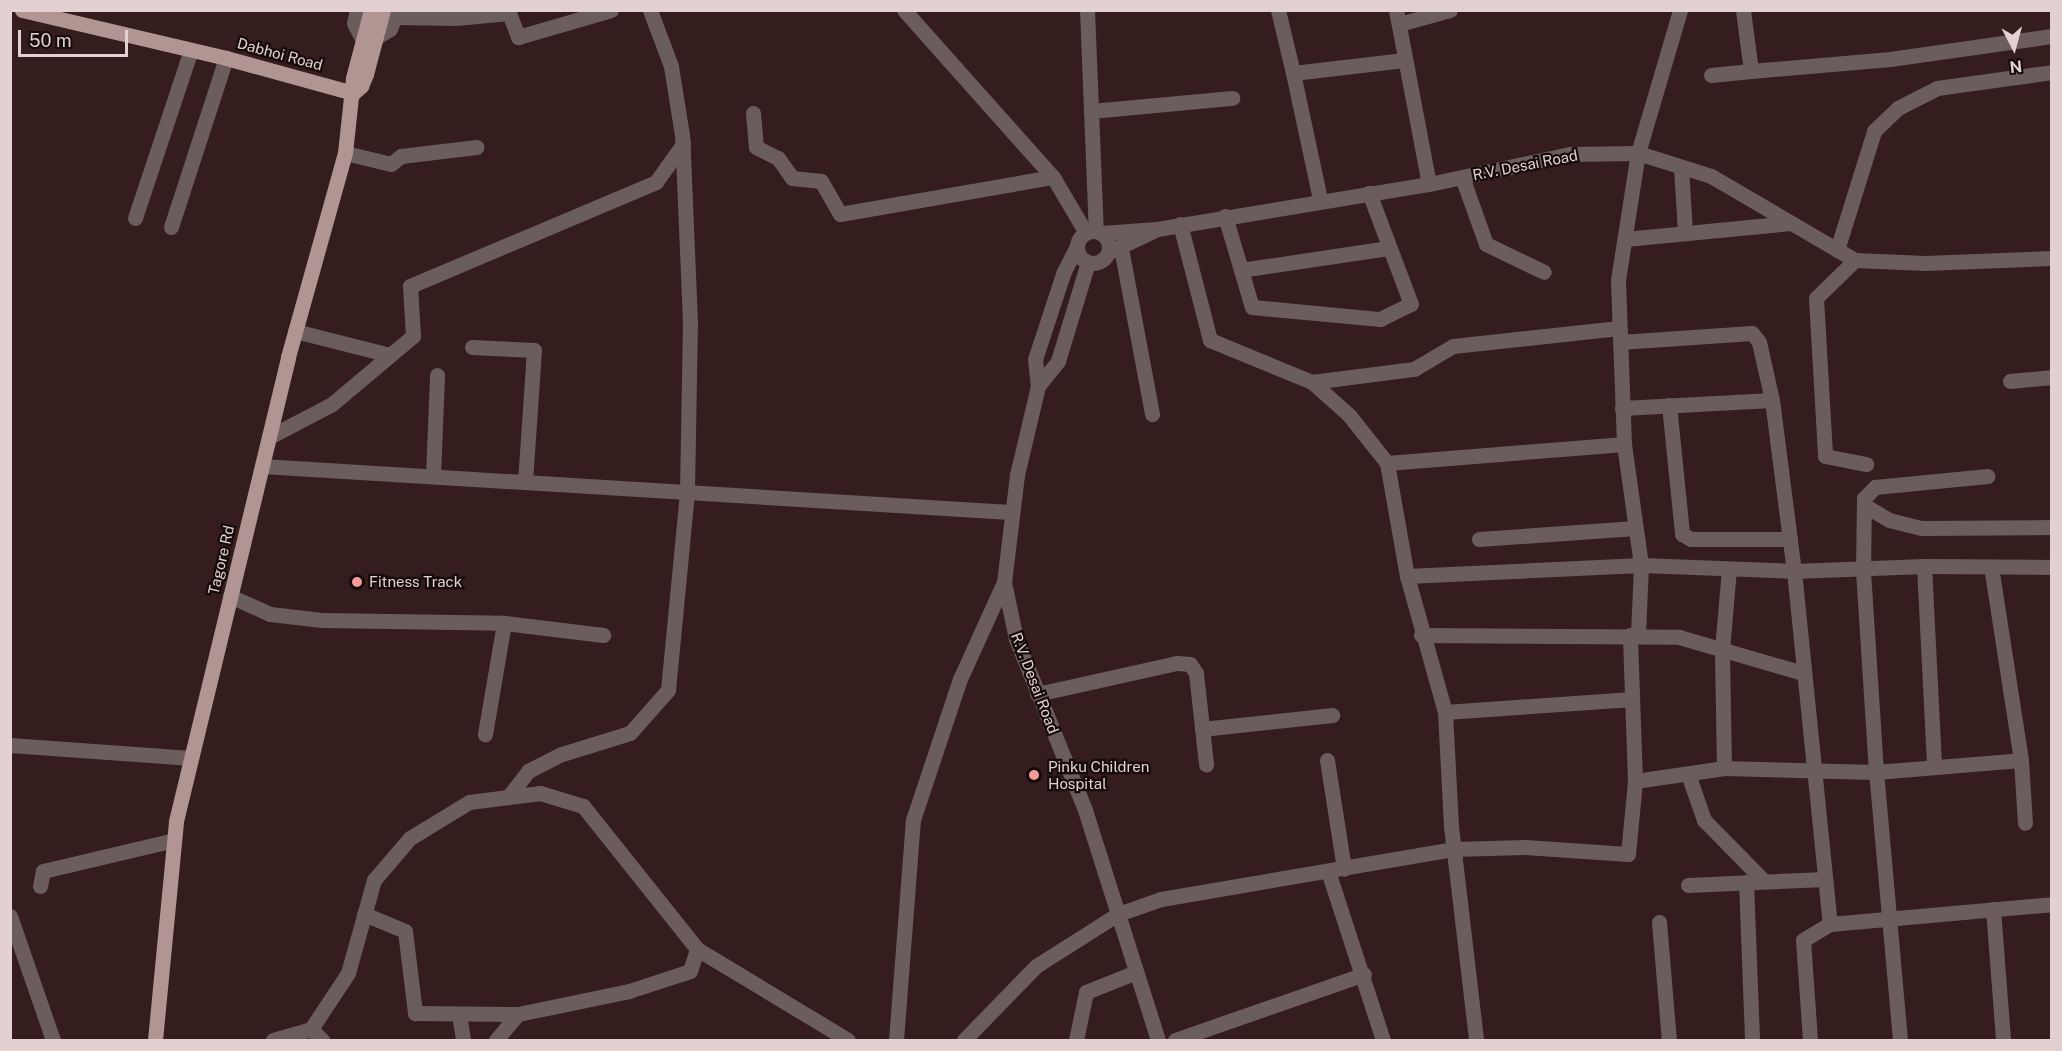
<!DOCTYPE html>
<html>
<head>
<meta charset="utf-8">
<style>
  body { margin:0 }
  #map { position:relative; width:2062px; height:1051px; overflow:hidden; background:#351d1d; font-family:"Public Sans",sans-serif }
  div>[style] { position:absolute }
  .minor>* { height:15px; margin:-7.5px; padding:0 7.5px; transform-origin:7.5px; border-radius:7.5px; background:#6a5d5c }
  .minor>.ring { margin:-7.5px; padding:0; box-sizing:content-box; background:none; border:15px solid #6a5d5c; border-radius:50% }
  .major>* { height:15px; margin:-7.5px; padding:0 7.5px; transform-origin:7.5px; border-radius:7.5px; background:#b09593 }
  .dots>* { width:16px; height:16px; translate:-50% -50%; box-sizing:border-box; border:3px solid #150b0a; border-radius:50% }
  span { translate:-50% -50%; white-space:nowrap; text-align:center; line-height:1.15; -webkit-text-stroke:4.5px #150b0a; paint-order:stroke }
  .street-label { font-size:15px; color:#e2d1d0 }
  .poi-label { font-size:15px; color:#e2d1d0 }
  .left { translate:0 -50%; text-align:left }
  .frame { position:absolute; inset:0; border:12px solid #e2d1d0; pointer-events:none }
  .north { position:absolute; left:1984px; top:18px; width:60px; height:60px; -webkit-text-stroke:4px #150b0a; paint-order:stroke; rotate:174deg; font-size:16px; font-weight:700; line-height:24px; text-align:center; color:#e2d1d0 }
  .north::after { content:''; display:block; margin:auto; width:21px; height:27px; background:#e2d1d0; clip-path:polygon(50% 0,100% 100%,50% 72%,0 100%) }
  .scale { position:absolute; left:18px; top:30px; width:110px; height:27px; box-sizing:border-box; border:3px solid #e2d1d0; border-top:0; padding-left:8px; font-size:18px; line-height:21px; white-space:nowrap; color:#e2d1d0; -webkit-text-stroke:4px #150b0a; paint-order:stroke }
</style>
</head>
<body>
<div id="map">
  <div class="minor">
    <i style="left:357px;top:10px;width:13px;rotate:103deg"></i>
    <i style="left:354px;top:23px;width:20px;rotate:63deg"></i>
    <i style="left:904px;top:10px;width:224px;rotate:48.3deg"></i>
    <i style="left:1053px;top:177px;width:65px;rotate:59.5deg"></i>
    <i style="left:1087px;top:10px;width:221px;rotate:87.7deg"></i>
    <i style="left:1278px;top:10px;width:65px;rotate:76.6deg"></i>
    <i style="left:1293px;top:73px;width:112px;rotate:-6.7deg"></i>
    <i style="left:1396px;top:10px;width:177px;rotate:79.3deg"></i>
    <i style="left:395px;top:17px;width:61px;rotate:0.9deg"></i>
    <i style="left:456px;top:18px;width:53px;rotate:-5.4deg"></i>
    <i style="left:509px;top:13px;width:26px;rotate:69deg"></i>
    <i style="left:518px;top:37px;width:97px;rotate:-16.2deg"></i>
    <i style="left:1399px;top:24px;width:53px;rotate:-15.4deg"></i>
    <i style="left:377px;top:37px;width:15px;rotate:-32deg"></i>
    <i style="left:390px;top:29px;width:20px;rotate:-70deg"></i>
    <i style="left:1751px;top:71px;width:140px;rotate:-4.9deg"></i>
    <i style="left:1890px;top:59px;width:164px;rotate:-8.1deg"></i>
    <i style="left:1293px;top:73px;width:129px;rotate:77.9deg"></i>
    <i style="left:1711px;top:75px;width:40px;rotate:-5.7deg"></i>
    <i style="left:1751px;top:71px;width:62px;rotate:-97.5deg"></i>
    <i style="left:1091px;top:111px;width:142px;rotate:-5.3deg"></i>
    <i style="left:753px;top:113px;width:34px;rotate:85deg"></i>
    <i style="left:756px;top:147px;width:25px;rotate:27deg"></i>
    <i style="left:778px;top:158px;width:24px;rotate:55deg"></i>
    <i style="left:792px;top:178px;width:29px;rotate:6deg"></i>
    <i style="left:821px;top:181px;width:38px;rotate:60deg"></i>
    <i style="left:840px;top:214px;width:216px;rotate:-9.9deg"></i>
    <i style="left:345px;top:153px;width:47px;rotate:13.4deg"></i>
    <i style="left:391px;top:164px;width:13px;rotate:-39deg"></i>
    <i style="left:401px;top:156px;width:76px;rotate:-6.8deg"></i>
    <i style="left:1681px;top:167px;width:66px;rotate:86.5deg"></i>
    <i style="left:1462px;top:177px;width:71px;rotate:70.3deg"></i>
    <i style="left:1486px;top:244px;width:64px;rotate:25.8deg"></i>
    <i style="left:1225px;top:216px;width:95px;rotate:73.5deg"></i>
    <i style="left:1252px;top:307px;width:129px;rotate:5.4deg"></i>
    <i style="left:1380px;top:319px;width:34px;rotate:-26deg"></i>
    <i style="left:1411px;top:304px;width:119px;rotate:-110.7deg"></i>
    <i style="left:135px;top:218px;width:177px;rotate:-71.6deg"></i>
    <i style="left:1180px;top:224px;width:120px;rotate:75.5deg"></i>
    <i style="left:1210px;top:340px;width:110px;rotate:22.4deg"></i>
    <i style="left:1312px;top:382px;width:50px;rotate:41.7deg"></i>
    <i style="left:1349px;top:415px;width:61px;rotate:51.6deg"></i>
    <i style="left:1387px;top:463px;width:115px;rotate:80deg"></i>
    <i style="left:1407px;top:576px;width:141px;rotate:74.4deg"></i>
    <i style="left:1445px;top:712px;width:114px;rotate:87deg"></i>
    <i style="left:1451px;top:826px;width:215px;rotate:83.3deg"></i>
    <i style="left:171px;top:227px;width:178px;rotate:-72deg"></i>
    <i class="ring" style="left:1077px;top:231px;width:17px;height:17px"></i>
    <i style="left:1101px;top:233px;width:56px;rotate:-4.1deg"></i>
    <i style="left:1157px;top:229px;width:276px;rotate:-9.4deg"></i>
    <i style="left:1429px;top:184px;width:144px;rotate:-12deg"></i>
    <i style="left:1570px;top:154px;width:68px;rotate:-0.8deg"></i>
    <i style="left:1638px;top:153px;width:77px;rotate:17.5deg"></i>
    <i style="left:1711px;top:176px;width:167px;rotate:30.3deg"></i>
    <i style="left:1855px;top:260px;width:70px;rotate:2.5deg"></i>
    <i style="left:1925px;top:263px;width:127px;rotate:-2.3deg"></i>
    <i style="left:1625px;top:239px;width:167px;rotate:-5.5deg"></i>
    <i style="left:1077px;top:246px;width:31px;rotate:117deg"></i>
    <i style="left:1063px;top:274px;width:89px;rotate:108.2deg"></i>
    <i style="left:1035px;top:359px;width:27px;rotate:84deg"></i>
    <i style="left:1038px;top:386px;width:91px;rotate:103.3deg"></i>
    <i style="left:1017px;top:475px;width:108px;rotate:96.9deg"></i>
    <i style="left:1004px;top:582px;width:58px;rotate:78.1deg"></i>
    <i style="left:1016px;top:639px;width:184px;rotate:68deg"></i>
    <i style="left:1085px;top:810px;width:241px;rotate:72.4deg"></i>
    <i style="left:1121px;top:248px;width:169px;rotate:79.4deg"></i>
    <i style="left:1837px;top:250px;width:125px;rotate:-72.7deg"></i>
    <i style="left:1874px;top:131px;width:33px;rotate:-44deg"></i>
    <i style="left:1898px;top:108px;width:44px;rotate:-27.1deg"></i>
    <i style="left:1937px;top:88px;width:116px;rotate:-7.9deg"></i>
    <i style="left:1111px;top:251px;width:49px;rotate:-25.5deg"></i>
    <i style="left:1855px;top:260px;width:54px;rotate:135.7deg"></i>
    <i style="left:1816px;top:298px;width:158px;rotate:86.7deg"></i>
    <i style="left:1825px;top:456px;width:42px;rotate:11deg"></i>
    <i style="left:1241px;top:270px;width:149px;rotate:-8.5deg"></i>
    <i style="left:295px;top:331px;width:98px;rotate:14.2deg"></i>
    <i style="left:1620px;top:342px;width:132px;rotate:-3.9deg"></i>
    <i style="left:1752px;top:333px;width:11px;rotate:52deg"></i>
    <i style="left:1759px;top:342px;width:59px;rotate:77.4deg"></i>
    <i style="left:1772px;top:400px;width:172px;rotate:82.7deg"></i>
    <i style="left:1794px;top:571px;width:355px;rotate:84.2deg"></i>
    <i style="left:1830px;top:924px;width:223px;rotate:-5.1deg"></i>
    <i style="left:472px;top:347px;width:62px;rotate:2.8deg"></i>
    <i style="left:534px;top:350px;width:132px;rotate:93.9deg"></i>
    <i style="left:2010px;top:381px;width:42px;rotate:-5.4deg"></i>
    <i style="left:1312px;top:382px;width:103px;rotate:-7.3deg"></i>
    <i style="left:1414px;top:369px;width:45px;rotate:-30.5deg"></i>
    <i style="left:1453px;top:346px;width:167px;rotate:-6.2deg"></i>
    <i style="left:1038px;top:386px;width:32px;rotate:-51deg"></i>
    <i style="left:1058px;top:361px;width:103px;rotate:-73.1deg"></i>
    <i style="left:1669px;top:405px;width:130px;rotate:84.2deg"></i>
    <i style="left:1682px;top:534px;width:10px;rotate:29deg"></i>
    <i style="left:1691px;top:539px;width:99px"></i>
    <i style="left:1622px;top:408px;width:150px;rotate:-3.1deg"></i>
    <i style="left:269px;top:437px;width:71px;rotate:-27.6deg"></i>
    <i style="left:332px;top:404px;width:106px;rotate:-40deg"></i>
    <i style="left:413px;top:336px;width:50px;rotate:-93.4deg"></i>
    <i style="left:410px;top:286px;width:267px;rotate:-22.9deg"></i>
    <i style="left:656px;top:182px;width:47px;rotate:-54.6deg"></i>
    <i style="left:1387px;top:463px;width:238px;rotate:-4.6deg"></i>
    <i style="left:262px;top:466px;width:749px;rotate:3.52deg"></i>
    <i style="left:433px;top:476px;width:101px;rotate:-87.7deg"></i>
    <i style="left:1864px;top:505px;width:29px;rotate:31deg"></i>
    <i style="left:1889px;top:520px;width:33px;rotate:14deg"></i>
    <i style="left:1921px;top:528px;width:131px;rotate:-0.4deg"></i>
    <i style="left:1479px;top:539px;width:157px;rotate:-4deg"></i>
    <i style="left:1924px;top:566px;width:199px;rotate:87.1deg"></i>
    <i style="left:1407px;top:576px;width:234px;rotate:-2.7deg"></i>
    <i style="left:1641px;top:565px;width:153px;rotate:2.2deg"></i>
    <i style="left:1794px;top:571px;width:130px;rotate:-2.2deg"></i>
    <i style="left:1924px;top:566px;width:128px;rotate:0.4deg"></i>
    <i style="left:230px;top:596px;width:44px;rotate:24.2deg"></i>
    <i style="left:270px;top:614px;width:52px;rotate:6.6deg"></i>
    <i style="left:322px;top:620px;width:182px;rotate:0.9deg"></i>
    <i style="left:504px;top:623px;width:113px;rotate:99.7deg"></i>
    <i style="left:504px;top:623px;width:100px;rotate:6.9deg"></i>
    <i style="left:1638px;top:634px;width:69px;rotate:-87.5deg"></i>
    <i style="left:1641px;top:565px;width:122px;rotate:-98deg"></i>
    <i style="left:1624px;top:444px;width:164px;rotate:-92.1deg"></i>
    <i style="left:1618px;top:280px;width:129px;rotate:-81.1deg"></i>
    <i style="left:1638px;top:153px;width:149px;rotate:-73.6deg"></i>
    <i style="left:1421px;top:635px;width:258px;rotate:0.4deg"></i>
    <i style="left:1679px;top:637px;width:129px;rotate:16.2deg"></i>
    <i style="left:1037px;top:694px;width:143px;rotate:-12.5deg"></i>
    <i style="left:1177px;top:663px;width:13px;rotate:4deg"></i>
    <i style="left:1190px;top:664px;width:11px;rotate:56deg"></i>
    <i style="left:1196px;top:673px;width:92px;rotate:83.7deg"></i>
    <i style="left:1445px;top:712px;width:184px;rotate:-4deg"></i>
    <i style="left:1202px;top:729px;width:131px;rotate:-6.1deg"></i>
    <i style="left:10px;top:745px;width:181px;rotate:4.1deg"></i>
    <i style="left:1327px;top:760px;width:110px;rotate:81.1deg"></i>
    <i style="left:2021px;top:760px;width:63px;rotate:86.4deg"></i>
    <i style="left:1724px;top:768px;width:118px;rotate:-91deg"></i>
    <i style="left:1722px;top:650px;width:81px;rotate:-85.1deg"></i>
    <i style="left:1688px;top:774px;width:49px;rotate:70.8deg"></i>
    <i style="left:1704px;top:820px;width:86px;rotate:45.5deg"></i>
    <i style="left:1635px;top:781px;width:90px;rotate:-8.3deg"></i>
    <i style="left:1724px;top:768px;width:152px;rotate:1.5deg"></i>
    <i style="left:1876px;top:772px;width:145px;rotate:-4.7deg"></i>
    <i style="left:2021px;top:760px;width:195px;rotate:-98.8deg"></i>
    <i style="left:508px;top:797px;width:33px;rotate:-52deg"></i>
    <i style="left:528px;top:771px;width:38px;rotate:-27deg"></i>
    <i style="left:562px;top:754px;width:71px;rotate:-17.2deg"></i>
    <i style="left:630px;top:733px;width:57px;rotate:-48.5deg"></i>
    <i style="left:668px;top:690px;width:199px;rotate:-84.5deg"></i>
    <i style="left:687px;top:492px;width:170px;rotate:-89deg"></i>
    <i style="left:690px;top:322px;width:187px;rotate:-92.4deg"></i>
    <i style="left:682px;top:135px;width:70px;rotate:-99.1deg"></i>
    <i style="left:671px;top:66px;width:60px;rotate:-110.6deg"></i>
    <i style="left:1328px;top:871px;width:178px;rotate:72deg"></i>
    <i style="left:1746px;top:882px;width:158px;rotate:87.8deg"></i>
    <i style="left:1688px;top:885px;width:137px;rotate:-2.5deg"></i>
    <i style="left:40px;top:886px;width:15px;rotate:-79deg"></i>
    <i style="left:43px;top:871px;width:135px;rotate:-13.3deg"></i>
    <i style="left:1993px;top:909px;width:131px;rotate:85.6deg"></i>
    <i style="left:364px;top:914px;width:44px;rotate:22.5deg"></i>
    <i style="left:405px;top:931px;width:83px;rotate:83deg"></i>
    <i style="left:415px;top:1013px;width:103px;rotate:0.6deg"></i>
    <i style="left:518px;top:1014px;width:113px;rotate:-11.7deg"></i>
    <i style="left:629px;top:991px;width:64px;rotate:-18.2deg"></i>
    <i style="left:690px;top:971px;width:23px;rotate:-72deg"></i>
    <i style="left:10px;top:916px;width:131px;rotate:70.9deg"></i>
    <i style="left:1659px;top:922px;width:118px;rotate:85.2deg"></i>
    <i style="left:459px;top:1014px;width:26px;rotate:81deg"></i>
    <i style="left:311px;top:1029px;width:16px;rotate:45deg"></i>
    <i style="left:273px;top:1040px;width:40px;rotate:-16deg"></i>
    <i style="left:311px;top:1029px;width:67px;rotate:-56.5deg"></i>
    <i style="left:348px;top:973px;width:97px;rotate:-74.4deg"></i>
    <i style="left:374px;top:880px;width:55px;rotate:-49.4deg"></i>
    <i style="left:410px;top:838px;width:69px;rotate:-31.4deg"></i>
    <i style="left:469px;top:802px;width:72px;rotate:-7.2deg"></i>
    <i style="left:540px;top:793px;width:45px;rotate:16.8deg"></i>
    <i style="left:583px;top:806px;width:183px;rotate:51.4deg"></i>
    <i style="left:697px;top:949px;width:176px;rotate:31.1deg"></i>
    <i style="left:496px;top:1040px;width:34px;rotate:-50deg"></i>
    <i style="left:896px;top:1040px;width:221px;rotate:-85.6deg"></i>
    <i style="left:913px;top:820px;width:149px;rotate:-71.6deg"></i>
    <i style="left:960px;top:679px;width:107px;rotate:-65.6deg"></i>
    <i style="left:964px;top:1040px;width:103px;rotate:-45.8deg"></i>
    <i style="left:1036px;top:966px;width:97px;rotate:-32.4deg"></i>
    <i style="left:1118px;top:914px;width:46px;rotate:-19.2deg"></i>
    <i style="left:1161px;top:899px;width:296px;rotate:-9.7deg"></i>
    <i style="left:1453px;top:849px;width:72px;rotate:-1.6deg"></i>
    <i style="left:1525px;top:847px;width:103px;rotate:3.9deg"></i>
    <i style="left:1628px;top:854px;width:73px;rotate:-84.5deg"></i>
    <i style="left:1635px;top:781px;width:146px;rotate:-92deg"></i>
    <i style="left:1076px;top:1040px;width:49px;rotate:-78.2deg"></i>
    <i style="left:1086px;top:992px;width:54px;rotate:-21.8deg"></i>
    <i style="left:1175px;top:1040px;width:200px;rotate:-19.2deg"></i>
    <i style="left:1810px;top:1040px;width:100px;rotate:-94deg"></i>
    <i style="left:1803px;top:940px;width:31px;rotate:-31deg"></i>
    <i style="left:1900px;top:1040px;width:269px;rotate:-95.1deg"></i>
    <i style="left:1876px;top:772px;width:201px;rotate:-93.7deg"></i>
    <i style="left:1863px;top:571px;width:73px;rotate:-89.2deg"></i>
    <i style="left:1864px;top:498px;width:16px;rotate:-45deg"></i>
    <i style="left:1875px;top:487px;width:113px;rotate:-5.6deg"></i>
  </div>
  <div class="major">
    <i style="left:22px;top:10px;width:210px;rotate:13.2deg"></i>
    <i style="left:226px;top:58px;width:132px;rotate:15.4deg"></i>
    <i style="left:353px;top:93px;width:11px;rotate:-41deg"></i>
    <i style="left:361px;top:86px;width:13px;rotate:-67deg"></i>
    <i style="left:366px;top:74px;width:66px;rotate:-75.1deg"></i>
    <i style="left:155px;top:1040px;width:220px;rotate:-84.5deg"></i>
    <i style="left:176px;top:821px;width:477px;rotate:-76.4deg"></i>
    <i style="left:288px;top:357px;width:212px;rotate:-74.4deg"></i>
    <i style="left:345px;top:153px;width:75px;rotate:-83.9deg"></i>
    <i style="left:353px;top:78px;width:70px;rotate:-75.2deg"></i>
  </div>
  <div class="dots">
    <i style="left:357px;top:582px;background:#f59b99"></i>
    <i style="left:1034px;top:775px;background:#f59b99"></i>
  </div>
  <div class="street-label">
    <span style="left:280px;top:54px;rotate:15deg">Dabhoi Road</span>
    <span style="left:1525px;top:165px;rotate:-11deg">R.V. Desai Road</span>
    <span style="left:221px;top:560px;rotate:-77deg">Tagore Rd</span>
    <span style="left:1035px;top:683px;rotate:69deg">R.V. Desai Road</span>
  </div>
  <div class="poi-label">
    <span class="left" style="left:369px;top:582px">Fitness Track</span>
    <span class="left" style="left:1048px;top:775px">Pinku Children<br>Hospital</span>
  </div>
  <div class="frame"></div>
  <div class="north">N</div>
  <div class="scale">50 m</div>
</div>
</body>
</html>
